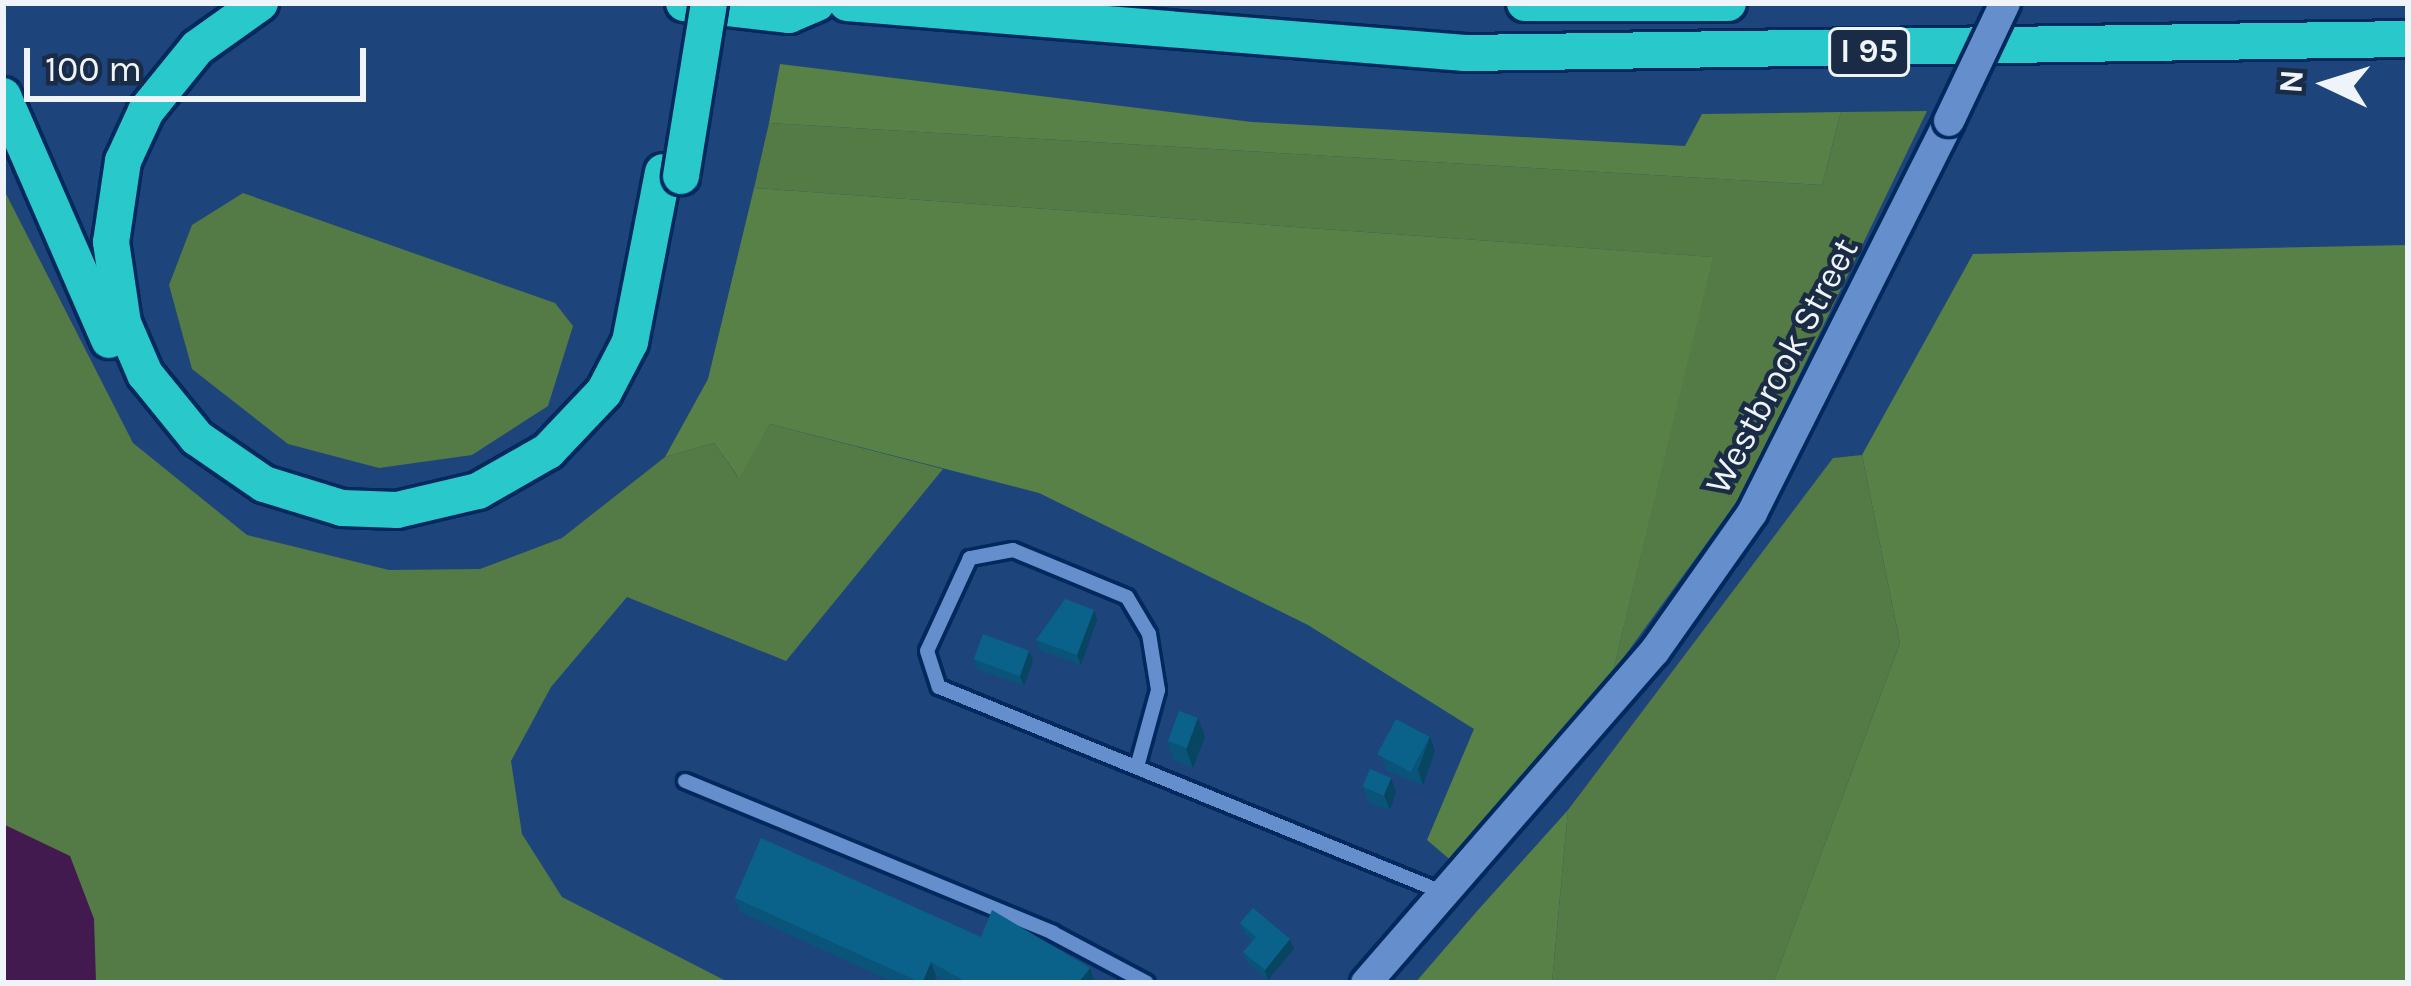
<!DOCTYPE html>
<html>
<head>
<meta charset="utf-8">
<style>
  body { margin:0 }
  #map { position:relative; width:2411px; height:986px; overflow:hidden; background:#1d457c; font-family:Karla,sans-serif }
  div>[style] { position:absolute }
  .green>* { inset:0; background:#547a45 }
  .forest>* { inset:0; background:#578146 }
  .water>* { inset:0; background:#421a4f }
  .roads { filter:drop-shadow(3px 0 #00295e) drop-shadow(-3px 0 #00295e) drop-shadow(0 3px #00295e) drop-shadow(0 -3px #00295e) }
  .lane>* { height:14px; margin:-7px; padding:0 7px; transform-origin:7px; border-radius:7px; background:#648fcc }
  .secondary>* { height:30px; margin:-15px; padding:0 15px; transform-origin:15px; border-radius:15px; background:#648fcc }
  .highway>* { height:36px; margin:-18px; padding:0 18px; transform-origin:18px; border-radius:18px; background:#28c8cb }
  .bridges { filter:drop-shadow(3px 0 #00295e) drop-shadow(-3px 0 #00295e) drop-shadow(0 3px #00295e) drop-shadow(0 -3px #00295e) }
  .secondary-bridge>* { height:30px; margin:-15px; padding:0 15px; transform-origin:15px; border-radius:15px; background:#648fcc }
  .highway-bridge>* { height:36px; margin:-18px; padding:0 18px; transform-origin:18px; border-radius:18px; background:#28c8cb }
  .wall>* { inset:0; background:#095478 }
  .shaded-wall>* { inset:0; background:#074561 }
  .building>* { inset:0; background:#0a628b; transform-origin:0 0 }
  span { translate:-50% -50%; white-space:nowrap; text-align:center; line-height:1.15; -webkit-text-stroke:9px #1a2c45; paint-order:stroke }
  .shield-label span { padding:3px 9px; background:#1a2c45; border:3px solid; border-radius:9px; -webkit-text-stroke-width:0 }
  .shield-label { font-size:33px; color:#eff3fa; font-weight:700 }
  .street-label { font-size:36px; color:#eff3fa }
  .frame { position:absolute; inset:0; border:6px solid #eff3fa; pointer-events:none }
  .north { position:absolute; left:2267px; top:24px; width:120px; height:120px; -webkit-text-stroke:9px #1a2c45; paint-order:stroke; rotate:274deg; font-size:33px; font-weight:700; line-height:48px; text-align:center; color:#eff3fa }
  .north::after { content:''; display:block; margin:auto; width:42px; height:54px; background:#eff3fa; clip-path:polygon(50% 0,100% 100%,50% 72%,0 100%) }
  .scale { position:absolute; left:24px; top:48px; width:342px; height:54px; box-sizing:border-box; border:6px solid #eff3fa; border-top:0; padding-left:15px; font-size:36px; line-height:42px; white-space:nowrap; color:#eff3fa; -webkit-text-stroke:9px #1a2c45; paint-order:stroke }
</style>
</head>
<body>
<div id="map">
  <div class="green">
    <i style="clip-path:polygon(1927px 111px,1741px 496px,1613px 672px,1712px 257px,754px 188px,769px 123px,1822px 185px,1841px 112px)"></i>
    <i style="clip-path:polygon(3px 188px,133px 443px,247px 535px,389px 570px,480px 569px,562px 538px,665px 457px,714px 443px,738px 477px,770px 424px,943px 469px,786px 661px,627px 597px,551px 687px,511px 761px,522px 834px,562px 897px,730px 983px,3px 983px)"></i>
    <i style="clip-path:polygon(243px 193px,555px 303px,573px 326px,548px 406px,472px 455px,379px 468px,288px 444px,192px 369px,169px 285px,192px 225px)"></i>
    <i style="clip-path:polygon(1862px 455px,1900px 643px,1773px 983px,1552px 983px,1568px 810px,1833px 458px)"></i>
  </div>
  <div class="forest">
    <i style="clip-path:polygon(780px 64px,1252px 122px,1685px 146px,1702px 114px,1841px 112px,1822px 185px,769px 123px)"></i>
    <i style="clip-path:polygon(754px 188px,1713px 257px,1613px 672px,1454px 863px,1427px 840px,1474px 729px,1308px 625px,1039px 493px,770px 424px,739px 478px,714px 443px,665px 457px,708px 379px)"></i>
    <i style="clip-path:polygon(2408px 245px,2408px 983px,1773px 983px,1900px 643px,1862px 455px,1973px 254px)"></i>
    <i style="clip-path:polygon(1568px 810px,1552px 983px,1415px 983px,1478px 910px)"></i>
  </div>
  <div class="water">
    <i style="clip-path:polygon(3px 824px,70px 856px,94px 919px,96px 983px,3px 983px)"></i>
  </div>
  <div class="roads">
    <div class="lane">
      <i style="left:1137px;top:767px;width:80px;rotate:-74.7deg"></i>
      <i style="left:1158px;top:690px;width:57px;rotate:-99.1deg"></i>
      <i style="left:1149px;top:634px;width:43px;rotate:-120.7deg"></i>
      <i style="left:1127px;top:597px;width:123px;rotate:-157.6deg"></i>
      <i style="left:1013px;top:550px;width:44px;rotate:169.5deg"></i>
      <i style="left:970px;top:558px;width:102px;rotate:114.8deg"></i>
      <i style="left:927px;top:651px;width:38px;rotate:72deg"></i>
      <i style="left:939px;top:687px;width:543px;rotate:22.17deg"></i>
      <i style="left:685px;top:781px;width:398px;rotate:22.4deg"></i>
      <i style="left:1053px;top:933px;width:106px;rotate:28deg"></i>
    </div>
    <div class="secondary">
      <i style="left:1366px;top:983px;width:439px;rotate:-49deg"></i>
      <i style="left:1654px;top:652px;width:170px;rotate:-54.8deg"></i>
      <i style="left:1752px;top:513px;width:439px;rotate:-63.3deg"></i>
    </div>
    <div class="highway">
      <i style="left:260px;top:3px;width:77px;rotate:144.5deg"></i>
      <i style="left:197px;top:48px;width:81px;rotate:129deg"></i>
      <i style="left:146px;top:111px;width:55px;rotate:114.7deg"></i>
      <i style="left:123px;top:161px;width:82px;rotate:98.4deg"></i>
      <i style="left:111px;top:242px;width:82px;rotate:81.6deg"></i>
      <i style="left:123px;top:323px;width:56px;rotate:66.7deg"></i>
      <i style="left:145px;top:374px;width:82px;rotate:50.9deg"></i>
      <i style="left:197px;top:438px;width:81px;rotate:34.5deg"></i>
      <i style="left:264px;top:484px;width:82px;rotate:17.1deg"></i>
      <i style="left:342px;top:508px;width:55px;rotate:2.1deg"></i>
      <i style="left:397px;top:510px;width:83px;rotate:-13.2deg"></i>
      <i style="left:478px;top:491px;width:81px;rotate:-29.7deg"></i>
      <i style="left:548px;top:451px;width:81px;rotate:-46.5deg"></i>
      <i style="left:604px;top:392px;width:56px;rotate:-62.5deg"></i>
      <i style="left:630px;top:342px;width:173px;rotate:-79deg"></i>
      <i style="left:684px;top:3px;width:106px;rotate:6.5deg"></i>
      <i style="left:789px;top:15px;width:30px;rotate:-23deg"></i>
      <i style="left:847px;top:3px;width:620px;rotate:4.63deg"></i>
      <i style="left:1465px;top:53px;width:943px;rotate:-0.85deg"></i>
      <i style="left:1525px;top:3px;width:203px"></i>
      <i style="left:3px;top:96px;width:266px;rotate:66.5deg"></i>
    </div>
  </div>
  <div class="bridges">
    <div class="secondary-bridge">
      <i style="left:1949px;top:121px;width:131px;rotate:-64.6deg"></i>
    </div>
    <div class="highway-bridge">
      <i style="left:681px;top:176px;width:175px;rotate:-80.8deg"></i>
    </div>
  </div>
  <div class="wall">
    <i style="clip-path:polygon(1094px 610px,1097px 620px,1081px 665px,1039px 650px,1036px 640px)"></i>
    <i style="clip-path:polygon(1029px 651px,1033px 661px,1024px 686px,977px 669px,974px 659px)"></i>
    <i style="clip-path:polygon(1205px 737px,1193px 768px,1174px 760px,1167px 741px)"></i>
    <i style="clip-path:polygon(1430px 737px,1435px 751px,1423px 785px,1387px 771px,1382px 757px)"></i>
    <i style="clip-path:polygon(1363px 787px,1396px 792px,1390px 810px,1368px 802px)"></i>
    <i style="clip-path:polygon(735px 898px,981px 937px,1090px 968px,1096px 983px,948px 983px,936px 976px,934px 983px,895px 983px,740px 912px)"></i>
    <i style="clip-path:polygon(1240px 923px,1294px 949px,1268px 980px,1247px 962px,1243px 952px,1253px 941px,1244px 933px)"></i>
  </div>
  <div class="shaded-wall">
    <i style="clip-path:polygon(1094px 610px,1097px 620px,1081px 665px,1077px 655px)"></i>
    <i style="clip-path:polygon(1029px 651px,1033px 661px,1024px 686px,1020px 676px)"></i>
    <i style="clip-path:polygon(1198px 718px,1205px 737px,1193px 768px,1186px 749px)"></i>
    <i style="clip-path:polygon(1430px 737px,1435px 751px,1423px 785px,1418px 770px)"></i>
    <i style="clip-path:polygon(1391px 778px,1396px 792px,1390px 810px,1384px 795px)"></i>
    <i style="clip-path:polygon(1290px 939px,1294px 949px,1268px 980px,1265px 970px)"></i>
    <i style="clip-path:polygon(931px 962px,936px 976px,934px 983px,922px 983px)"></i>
    <i style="clip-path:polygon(1090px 968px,1095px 983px,1078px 983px)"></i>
  </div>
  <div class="building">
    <i style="clip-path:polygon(1065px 599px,1094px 610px,1077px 655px,1036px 640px)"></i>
    <i style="left:983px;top:634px;width:49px;height:27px;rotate:20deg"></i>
    <i style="left:1179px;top:711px;width:20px;height:32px;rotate:20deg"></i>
    <i style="left:1396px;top:719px;width:38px;height:40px;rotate:28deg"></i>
    <i style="left:1370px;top:769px;width:23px;height:19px;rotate:23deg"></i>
    <i style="clip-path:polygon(761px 838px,981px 937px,992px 910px,1090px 968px,1078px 983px,968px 983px,931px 962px,922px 983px,735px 898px)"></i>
    <i style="clip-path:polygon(1253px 908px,1290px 939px,1265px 970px,1243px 952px,1256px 937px,1240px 923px)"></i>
  </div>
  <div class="shield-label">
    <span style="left:1869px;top:52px">I 95</span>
  </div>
  <div class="street-label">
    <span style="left:1782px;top:366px;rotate:-62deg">Westbrook Street</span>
  </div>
  <div class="frame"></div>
  <div class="north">N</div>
  <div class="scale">100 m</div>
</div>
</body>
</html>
